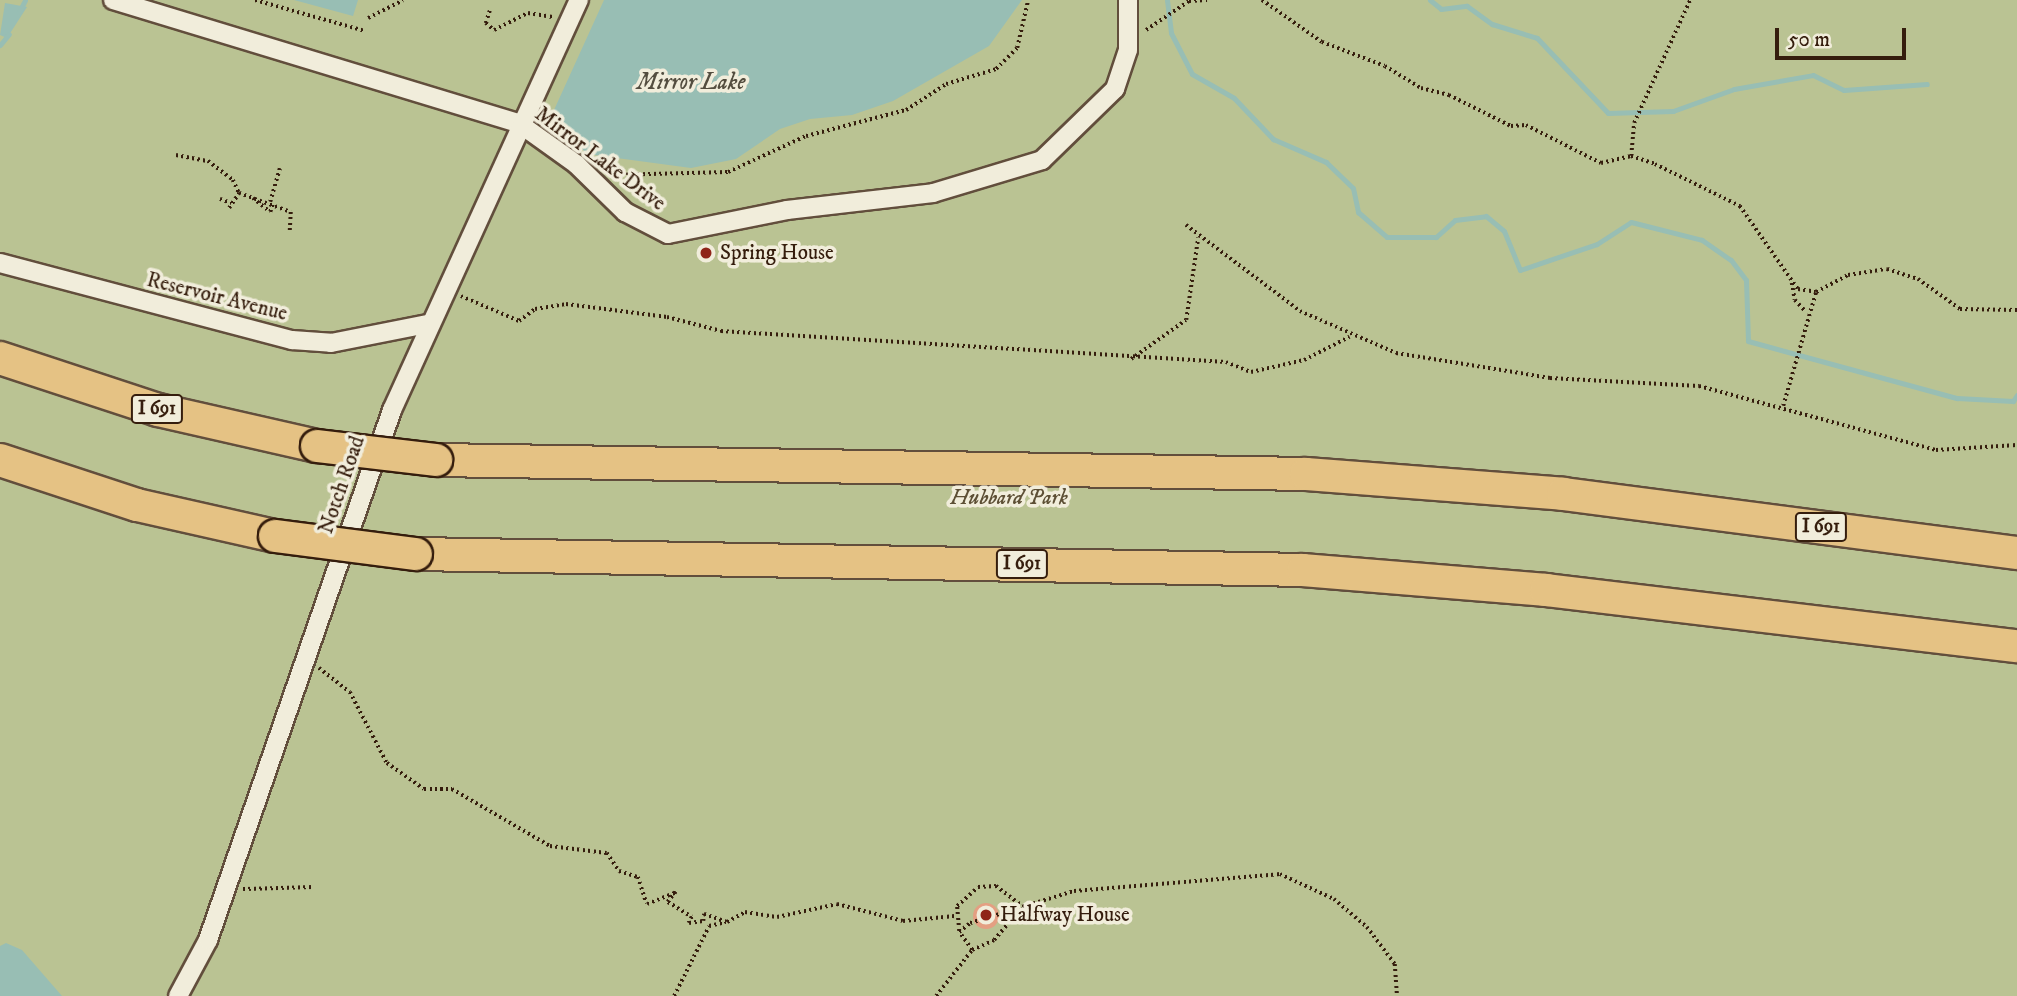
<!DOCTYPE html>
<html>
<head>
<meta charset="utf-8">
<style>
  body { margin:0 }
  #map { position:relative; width:2017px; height:996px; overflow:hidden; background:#eae3c7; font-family:"IM FELL DW Pica",serif }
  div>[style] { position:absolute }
  .green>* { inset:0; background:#bac393; transform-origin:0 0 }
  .water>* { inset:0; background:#98beb4 }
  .stream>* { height:5px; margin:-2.5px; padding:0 2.5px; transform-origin:2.5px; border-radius:2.5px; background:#98beb4 }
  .building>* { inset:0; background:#e49f82 }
  .round { border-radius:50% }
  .path>* { height:3.5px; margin-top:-1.75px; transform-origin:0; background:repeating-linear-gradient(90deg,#351d0d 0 2px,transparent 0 5.5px) }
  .roads { filter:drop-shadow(2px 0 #624e3c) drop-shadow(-2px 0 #624e3c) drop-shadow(0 2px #624e3c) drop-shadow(0 -2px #624e3c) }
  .minor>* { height:18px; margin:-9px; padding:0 9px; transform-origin:9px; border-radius:9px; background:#f1eddb }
  .motorway>* { height:32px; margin:-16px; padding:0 16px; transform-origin:16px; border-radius:16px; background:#e5c284 }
  .bridges { filter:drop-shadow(2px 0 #351d0d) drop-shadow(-2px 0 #351d0d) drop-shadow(0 2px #351d0d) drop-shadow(0 -2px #351d0d) }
  .motorway-bridge>* { height:32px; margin:-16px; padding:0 16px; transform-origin:16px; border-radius:16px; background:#e5c284 }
  .dots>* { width:19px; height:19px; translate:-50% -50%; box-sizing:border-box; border:4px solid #f1eddb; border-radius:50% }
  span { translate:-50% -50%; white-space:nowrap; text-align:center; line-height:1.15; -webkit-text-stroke:7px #f1eddb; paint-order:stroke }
  .shield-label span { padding:2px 5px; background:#f1eddb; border:2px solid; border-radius:5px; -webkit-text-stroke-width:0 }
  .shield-label { font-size:19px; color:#351d0d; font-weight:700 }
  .street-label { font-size:21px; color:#351d0d }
  .poi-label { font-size:21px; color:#351d0d }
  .left { translate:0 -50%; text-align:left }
  .park-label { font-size:21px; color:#5d4f35; font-style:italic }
  .water-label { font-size:23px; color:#534d3f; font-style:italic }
  .scale { position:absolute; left:1775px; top:28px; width:131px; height:32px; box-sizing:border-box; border:4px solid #351d0d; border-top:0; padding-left:9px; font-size:21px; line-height:24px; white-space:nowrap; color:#351d0d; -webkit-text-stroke:5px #f1eddb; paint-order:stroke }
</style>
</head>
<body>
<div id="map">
  <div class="green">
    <i style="left:0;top:0;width:2017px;height:996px"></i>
  </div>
  <div class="water">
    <i style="clip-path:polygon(294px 0,358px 0,353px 16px)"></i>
    <i style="clip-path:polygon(604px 0,1022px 0,989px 46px,893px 101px,852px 115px,810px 119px,780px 129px,736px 159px,691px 168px,587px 154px,563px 130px,554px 110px)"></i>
    <i style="clip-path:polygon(5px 3px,27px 7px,7px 38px,0 35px)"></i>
    <i style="clip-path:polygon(6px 943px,22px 950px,62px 996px,0 996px,0 946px)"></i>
  </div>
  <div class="stream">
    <i style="left:1167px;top:0;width:33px;rotate:83deg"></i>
    <i style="left:1171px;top:33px;width:46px;rotate:62.9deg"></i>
    <i style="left:1192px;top:74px;width:48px;rotate:29.7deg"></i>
    <i style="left:1234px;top:98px;width:57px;rotate:46.4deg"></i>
    <i style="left:1273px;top:139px;width:58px;rotate:23.5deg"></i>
    <i style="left:1326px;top:162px;width:37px;rotate:44deg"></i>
    <i style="left:1353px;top:188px;width:25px;rotate:78deg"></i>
    <i style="left:1358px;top:212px;width:38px;rotate:41deg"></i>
    <i style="left:1387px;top:237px;width:49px"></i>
    <i style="left:1436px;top:237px;width:25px;rotate:-42deg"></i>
    <i style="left:1455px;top:220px;width:31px;rotate:-7deg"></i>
    <i style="left:1486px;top:216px;width:23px;rotate:40deg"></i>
    <i style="left:1504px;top:231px;width:42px;rotate:67.7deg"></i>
    <i style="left:1520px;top:270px;width:81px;rotate:-18.7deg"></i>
    <i style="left:1597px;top:244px;width:40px;rotate:-32.9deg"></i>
    <i style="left:1631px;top:222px;width:73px;rotate:14.2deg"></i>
    <i style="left:1702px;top:240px;width:35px;rotate:35deg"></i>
    <i style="left:1731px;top:260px;width:25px;rotate:53deg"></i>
    <i style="left:1746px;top:280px;width:61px;rotate:88.1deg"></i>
    <i style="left:1748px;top:341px;width:217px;rotate:15.3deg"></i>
    <i style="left:1957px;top:398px;width:56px;rotate:3.1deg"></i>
    <i style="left:2013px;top:401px;width:7px;rotate:-56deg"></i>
    <i style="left:1430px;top:0;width:14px;rotate:39deg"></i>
    <i style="left:1441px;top:9px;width:26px;rotate:-7deg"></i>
    <i style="left:1467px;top:6px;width:31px;rotate:36deg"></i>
    <i style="left:1492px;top:24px;width:47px;rotate:17.3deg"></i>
    <i style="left:1537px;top:38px;width:103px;rotate:46.6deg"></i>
    <i style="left:1608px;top:113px;width:65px;rotate:-1.8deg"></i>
    <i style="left:1673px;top:111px;width:65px;rotate:-19.8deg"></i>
    <i style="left:1734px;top:89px;width:80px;rotate:-10deg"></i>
    <i style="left:1813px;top:75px;width:34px;rotate:26deg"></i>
    <i style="left:1844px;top:90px;width:83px;rotate:-4.1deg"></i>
    <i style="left:19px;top:12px;width:13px;rotate:-63deg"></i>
    <i style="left:0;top:45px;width:14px;rotate:-51deg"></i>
  </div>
  <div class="building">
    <i class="round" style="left:973px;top:903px;width:26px;height:26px"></i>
  </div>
  <div class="path">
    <i style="left:255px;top:0;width:114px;rotate:15.7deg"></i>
    <i style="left:1262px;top:0;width:73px;rotate:35deg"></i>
    <i style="left:1322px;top:42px;width:67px;rotate:20.9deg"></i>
    <i style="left:1385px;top:66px;width:42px;rotate:31.4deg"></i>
    <i style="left:1421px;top:88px;width:29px;rotate:14deg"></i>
    <i style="left:1449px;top:95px;width:69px;rotate:26.6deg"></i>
    <i style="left:1511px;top:126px;width:15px;rotate:-4deg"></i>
    <i style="left:1526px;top:125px;width:84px;rotate:26.9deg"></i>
    <i style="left:1601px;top:163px;width:31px;rotate:-13deg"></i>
    <i style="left:1631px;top:156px;width:25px;rotate:18deg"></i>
    <i style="left:1655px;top:164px;width:95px;rotate:26.3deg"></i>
    <i style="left:1740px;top:206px;width:101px;rotate:55.1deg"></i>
    <i style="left:1798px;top:289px;width:18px;rotate:9deg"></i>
    <i style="left:1816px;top:292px;width:36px;rotate:-28deg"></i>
    <i style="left:1848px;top:275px;width:39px;rotate:-9deg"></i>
    <i style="left:1887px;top:269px;width:33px;rotate:18deg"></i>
    <i style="left:1918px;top:279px;width:52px;rotate:35.5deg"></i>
    <i style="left:1960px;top:309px;width:57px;rotate:1deg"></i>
    <i style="left:490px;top:11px;width:13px;rotate:108deg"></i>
    <i style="left:486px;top:23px;width:11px;rotate:41deg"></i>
    <i style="left:494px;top:30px;width:38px;rotate:-27deg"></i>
    <i style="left:528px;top:13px;width:25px;rotate:9deg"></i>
    <i style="left:368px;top:18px;width:39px;rotate:-27deg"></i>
    <i style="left:1146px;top:30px;width:52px;rotate:-34deg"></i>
    <i style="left:1189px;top:1px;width:18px;rotate:-3deg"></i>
    <i style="left:176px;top:155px;width:33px;rotate:11deg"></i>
    <i style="left:208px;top:161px;width:31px;rotate:37deg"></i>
    <i style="left:233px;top:180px;width:14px;rotate:65deg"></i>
    <i style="left:239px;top:193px;width:55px;rotate:20.1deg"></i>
    <i style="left:291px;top:212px;width:20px;rotate:93deg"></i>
    <i style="left:1631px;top:156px;width:33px;rotate:-85deg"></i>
    <i style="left:1634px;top:123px;width:135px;rotate:-65.5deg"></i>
    <i style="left:610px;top:175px;width:118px;rotate:-1.5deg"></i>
    <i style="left:728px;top:172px;width:86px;rotate:-24.8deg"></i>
    <i style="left:806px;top:136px;width:103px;rotate:-14.6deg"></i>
    <i style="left:906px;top:110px;width:48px;rotate:-33deg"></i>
    <i style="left:946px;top:84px;width:52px;rotate:-16.7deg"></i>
    <i style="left:996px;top:69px;width:30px;rotate:-45deg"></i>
    <i style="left:1017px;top:48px;width:49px;rotate:-77.1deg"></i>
    <i style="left:253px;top:198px;width:22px;rotate:39deg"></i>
    <i style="left:270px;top:212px;width:9px;rotate:-72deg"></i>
    <i style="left:220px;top:199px;width:12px;rotate:20deg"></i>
    <i style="left:270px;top:202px;width:35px;rotate:-74deg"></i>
    <i style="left:229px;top:208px;width:18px;rotate:-56deg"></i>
    <i style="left:1186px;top:225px;width:143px;rotate:37deg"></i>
    <i style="left:1300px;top:311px;width:105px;rotate:23.6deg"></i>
    <i style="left:1396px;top:353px;width:156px;rotate:9.2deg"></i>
    <i style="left:1550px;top:378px;width:149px;rotate:3.1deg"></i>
    <i style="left:1699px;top:386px;width:245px;rotate:15.1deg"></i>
    <i style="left:1936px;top:450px;width:81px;rotate:-3.5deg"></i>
    <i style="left:1792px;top:283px;width:17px;rotate:80deg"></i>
    <i style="left:1795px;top:300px;width:16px;rotate:47deg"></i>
    <i style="left:461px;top:296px;width:63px;rotate:23.3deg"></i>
    <i style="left:519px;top:321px;width:20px;rotate:-37deg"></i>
    <i style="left:535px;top:309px;width:31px;rotate:-9deg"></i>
    <i style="left:566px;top:304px;width:102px;rotate:7.3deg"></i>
    <i style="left:667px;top:317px;width:56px;rotate:14.5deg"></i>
    <i style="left:721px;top:331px;width:506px;rotate:3.51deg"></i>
    <i style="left:1226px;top:362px;width:27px;rotate:22deg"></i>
    <i style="left:1251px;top:372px;width:54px;rotate:-12.8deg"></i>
    <i style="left:1304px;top:360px;width:51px;rotate:-27.1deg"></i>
    <i style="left:1131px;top:359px;width:67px;rotate:-35.3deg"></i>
    <i style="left:1186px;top:320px;width:83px;rotate:-81.7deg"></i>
    <i style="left:1783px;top:406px;width:119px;rotate:-73.9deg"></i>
    <i style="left:319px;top:668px;width:39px;rotate:38deg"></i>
    <i style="left:350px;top:692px;width:80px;rotate:62.5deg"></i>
    <i style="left:387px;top:763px;width:45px;rotate:35.1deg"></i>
    <i style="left:424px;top:789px;width:28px"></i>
    <i style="left:452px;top:789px;width:113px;rotate:30.2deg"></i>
    <i style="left:550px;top:846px;width:57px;rotate:7deg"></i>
    <i style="left:607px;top:853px;width:22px;rotate:56deg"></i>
    <i style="left:619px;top:871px;width:20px;rotate:18deg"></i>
    <i style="left:638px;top:877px;width:28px;rotate:72deg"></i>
    <i style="left:647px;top:904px;width:31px;rotate:-22deg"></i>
    <i style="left:676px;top:892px;width:13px;rotate:129deg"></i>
    <i style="left:668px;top:902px;width:28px;rotate:32deg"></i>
    <i style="left:692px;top:917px;width:7px;rotate:117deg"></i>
    <i style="left:689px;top:923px;width:14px;rotate:-8deg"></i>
    <i style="left:703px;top:921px;width:7px;rotate:-82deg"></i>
    <i style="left:704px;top:914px;width:24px;rotate:19deg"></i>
    <i style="left:727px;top:922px;width:21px;rotate:-29deg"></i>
    <i style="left:745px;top:912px;width:32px;rotate:9deg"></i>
    <i style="left:777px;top:917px;width:61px;rotate:-12.2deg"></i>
    <i style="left:837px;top:904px;width:68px;rotate:14.4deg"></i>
    <i style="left:903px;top:921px;width:52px;rotate:-5.5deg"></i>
    <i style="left:243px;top:889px;width:70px;rotate:-1.6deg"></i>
    <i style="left:959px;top:931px;width:25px;rotate:-95deg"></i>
    <i style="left:957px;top:906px;width:28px;rotate:-42deg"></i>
    <i style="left:978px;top:887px;width:18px;rotate:-3deg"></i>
    <i style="left:996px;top:886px;width:34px;rotate:37deg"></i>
    <i style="left:972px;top:950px;width:22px;rotate:-126deg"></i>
    <i style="left:959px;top:932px;width:14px;rotate:-39deg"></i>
    <i style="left:970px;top:923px;width:109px;rotate:-17.1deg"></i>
    <i style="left:1074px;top:891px;width:207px;rotate:-4.7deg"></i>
    <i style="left:1280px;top:874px;width:60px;rotate:24.8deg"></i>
    <i style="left:1334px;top:899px;width:43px;rotate:40.3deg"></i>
    <i style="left:1367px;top:927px;width:46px;rotate:52.9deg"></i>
    <i style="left:1395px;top:964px;width:32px;rotate:86deg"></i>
    <i style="left:674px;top:996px;width:78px;rotate:-63.4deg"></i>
    <i style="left:709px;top:926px;width:17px;rotate:-13deg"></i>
    <i style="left:936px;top:996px;width:58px;rotate:-52deg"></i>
    <i style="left:972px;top:950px;width:24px;rotate:-24deg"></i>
    <i style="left:994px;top:940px;width:45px;rotate:-49.5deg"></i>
  </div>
  <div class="roads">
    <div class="minor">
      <i style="left:113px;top:0;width:425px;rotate:16.9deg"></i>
      <i style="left:520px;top:124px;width:69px;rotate:35.5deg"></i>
      <i style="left:576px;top:164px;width:69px;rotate:44.4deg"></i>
      <i style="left:625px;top:212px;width:48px;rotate:27.1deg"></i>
      <i style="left:668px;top:234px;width:121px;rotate:-11.4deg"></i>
      <i style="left:787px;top:210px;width:147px;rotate:-6.6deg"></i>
      <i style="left:933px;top:193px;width:114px;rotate:-16.8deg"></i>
      <i style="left:1042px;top:160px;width:102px;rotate:-44.2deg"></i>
      <i style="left:1115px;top:89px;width:41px;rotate:-71.6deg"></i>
      <i style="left:1128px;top:50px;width:50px;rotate:-90deg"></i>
      <i style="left:0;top:263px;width:302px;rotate:14.8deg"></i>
      <i style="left:292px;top:340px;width:39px;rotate:4deg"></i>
      <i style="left:331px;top:343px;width:98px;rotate:-11.2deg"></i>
      <i style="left:178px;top:996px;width:64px;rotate:-61.8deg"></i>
      <i style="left:208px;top:940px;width:561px;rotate:-70.85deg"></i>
      <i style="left:392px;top:410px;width:451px;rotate:-65.5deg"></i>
    </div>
    <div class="motorway">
      <i style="left:0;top:358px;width:166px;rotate:18.2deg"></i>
      <i style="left:158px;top:410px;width:163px;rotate:12.8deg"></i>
      <i style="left:0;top:460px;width:144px;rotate:18.2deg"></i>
      <i style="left:137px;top:505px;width:141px;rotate:12.7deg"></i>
      <i style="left:436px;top:460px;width:870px;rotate:0.92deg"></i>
      <i style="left:1306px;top:474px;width:258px;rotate:4.4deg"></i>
      <i style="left:1563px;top:494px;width:458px;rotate:7.4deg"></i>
      <i style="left:416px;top:554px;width:887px;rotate:1.03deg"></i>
      <i style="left:1303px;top:570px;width:244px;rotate:4.7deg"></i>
      <i style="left:1546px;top:590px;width:474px;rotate:6.8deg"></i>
    </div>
  </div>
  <div class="bridges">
    <div class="motorway-bridge">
      <i style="left:317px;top:446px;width:120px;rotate:6.7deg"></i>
      <i style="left:275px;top:536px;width:142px;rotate:7.3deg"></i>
    </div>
  </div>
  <div class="dots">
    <i style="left:706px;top:253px;background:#8f2418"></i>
    <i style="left:986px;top:915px;background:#8f2418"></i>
  </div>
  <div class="shield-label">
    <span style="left:157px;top:409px">I 691</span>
    <span style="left:1821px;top:527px">I 691</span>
    <span style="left:1022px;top:564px">I 691</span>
  </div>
  <div class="street-label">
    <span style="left:600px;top:159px;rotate:37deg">Mirror Lake Drive</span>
    <span style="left:217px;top:297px;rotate:14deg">Reservoir Avenue</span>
    <span style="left:342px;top:485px;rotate:-71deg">Notch Road</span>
  </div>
  <div class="poi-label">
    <span class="left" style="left:720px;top:253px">Spring House</span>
    <span class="left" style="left:1000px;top:915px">Halfway House</span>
  </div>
  <div class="park-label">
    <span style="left:1009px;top:498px">Hubbard Park</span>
  </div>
  <div class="water-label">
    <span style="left:691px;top:83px">Mirror Lake</span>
  </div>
  <div class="scale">50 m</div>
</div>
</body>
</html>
